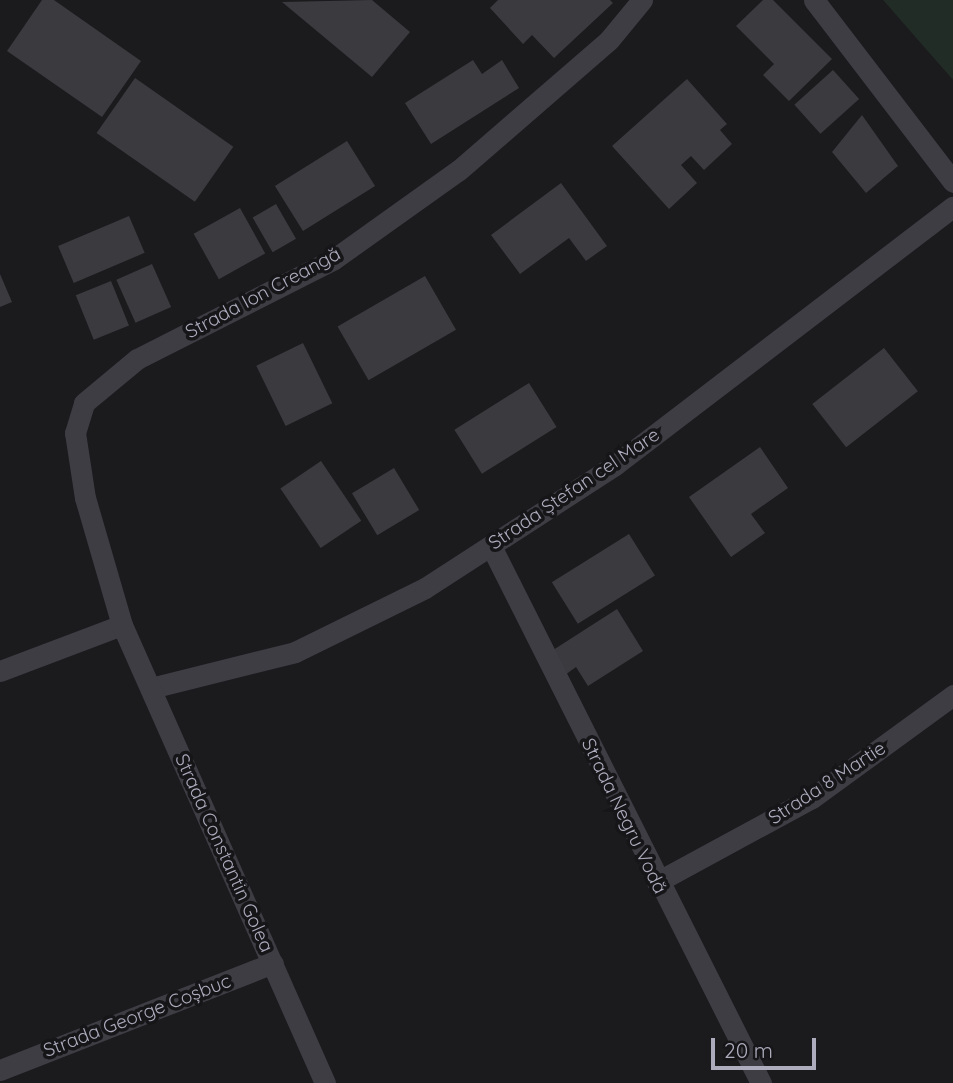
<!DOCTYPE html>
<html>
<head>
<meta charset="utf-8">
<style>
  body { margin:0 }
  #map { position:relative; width:953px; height:1083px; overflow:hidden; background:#1b1a1d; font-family:Quicksand,sans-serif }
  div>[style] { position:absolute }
  .green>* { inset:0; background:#222c26 }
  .building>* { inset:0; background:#3b3a3f; transform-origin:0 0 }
  .minor>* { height:21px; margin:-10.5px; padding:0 10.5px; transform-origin:10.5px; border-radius:10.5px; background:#3e3d44 }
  span { translate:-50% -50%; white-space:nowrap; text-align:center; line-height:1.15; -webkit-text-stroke:7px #161518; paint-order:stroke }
  .street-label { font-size:19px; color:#acacbd }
  .scale { position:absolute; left:711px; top:1038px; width:105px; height:32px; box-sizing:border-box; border:4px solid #acacbd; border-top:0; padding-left:9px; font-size:21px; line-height:24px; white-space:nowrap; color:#acacbd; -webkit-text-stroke:5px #161518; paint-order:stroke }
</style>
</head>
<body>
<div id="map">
  <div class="green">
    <i style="clip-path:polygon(883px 0,953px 0,953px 80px)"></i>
  </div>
  <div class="building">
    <i style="clip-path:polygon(42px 0,54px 0,141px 61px,102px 117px,7px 51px)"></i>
    <i style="clip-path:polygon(372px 0,410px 32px,372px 77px,282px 2px)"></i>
    <i style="clip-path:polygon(498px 0,610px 0,613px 3px,554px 58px,532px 35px,523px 44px,490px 8px)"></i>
    <i style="clip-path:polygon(763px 0,773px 0,832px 59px,789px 101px,763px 75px,774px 64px,736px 26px)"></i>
    <i style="clip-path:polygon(473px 60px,482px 74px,502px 60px,519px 88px,431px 144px,405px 103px)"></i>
    <i style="left:833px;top:70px;width:39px;height:52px;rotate:48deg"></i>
    <i style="left:135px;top:78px;width:120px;height:67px;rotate:35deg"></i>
    <i style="clip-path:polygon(687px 79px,727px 124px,720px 130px,732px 144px,704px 170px,691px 156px,681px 165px,697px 183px,669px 209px,612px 146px)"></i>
    <i style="clip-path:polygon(862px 115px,898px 166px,866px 193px,832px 152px)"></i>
    <i style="left:347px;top:141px;width:53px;height:85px;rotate:58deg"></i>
    <i style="clip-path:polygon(561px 183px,607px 246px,586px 261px,569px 238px,520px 274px,491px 235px)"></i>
    <i style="left:276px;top:204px;width:40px;height:27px;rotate:60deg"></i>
    <i style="left:240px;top:208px;width:52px;height:53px;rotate:61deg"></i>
    <i style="left:129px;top:216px;width:40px;height:77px;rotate:67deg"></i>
    <i style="left:152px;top:264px;width:47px;height:39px;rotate:66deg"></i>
    <i style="clip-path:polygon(0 274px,12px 302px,0 307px)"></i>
    <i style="left:425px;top:276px;width:62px;height:101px;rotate:60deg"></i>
    <i style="left:111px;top:281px;width:48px;height:38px;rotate:68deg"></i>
    <i style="left:303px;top:343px;width:67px;height:52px;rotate:64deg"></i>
    <i style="left:884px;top:348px;width:55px;height:91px;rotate:52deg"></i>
    <i style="left:529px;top:383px;width:52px;height:88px;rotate:58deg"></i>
    <i style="clip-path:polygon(760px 447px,788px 488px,751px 514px,765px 533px,731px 557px,689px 497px)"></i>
    <i style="left:321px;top:461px;width:72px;height:49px;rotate:56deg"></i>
    <i style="left:394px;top:468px;width:49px;height:49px;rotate:59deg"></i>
    <i style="left:629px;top:534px;width:49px;height:91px;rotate:58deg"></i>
    <i style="clip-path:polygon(617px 609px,643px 651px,588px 686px,576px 667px,565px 675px,550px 652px)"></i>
  </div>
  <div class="minor">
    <i style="left:814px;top:0;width:229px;rotate:52.6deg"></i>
    <i style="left:491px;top:546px;width:601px;rotate:63.31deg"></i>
    <i style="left:0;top:671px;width:130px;rotate:-20.7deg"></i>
    <i style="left:151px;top:688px;width:148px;rotate:-14deg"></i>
    <i style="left:295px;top:652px;width:145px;rotate:-26.2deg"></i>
    <i style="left:425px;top:588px;width:226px;rotate:-32.9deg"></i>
    <i style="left:615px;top:465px;width:425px;rotate:-37.4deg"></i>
    <i style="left:657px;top:882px;width:176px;rotate:-28.5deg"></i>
    <i style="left:812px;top:798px;width:175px;rotate:-36.1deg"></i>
    <i style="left:0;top:1070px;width:293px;rotate:-21.4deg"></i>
    <i style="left:325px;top:1083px;width:501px;rotate:-113.9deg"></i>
    <i style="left:122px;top:625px;width:132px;rotate:-106.2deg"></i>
    <i style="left:85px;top:498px;width:66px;rotate:-98.7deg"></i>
    <i style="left:75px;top:433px;width:31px;rotate:-73deg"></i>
    <i style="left:84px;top:403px;width:69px;rotate:-39.7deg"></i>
    <i style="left:137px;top:359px;width:221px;rotate:-26.9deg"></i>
    <i style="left:334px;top:259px;width:153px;rotate:-35.5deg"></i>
    <i style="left:459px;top:170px;width:198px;rotate:-40.9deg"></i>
    <i style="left:609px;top:40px;width:52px;rotate:-50.5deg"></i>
  </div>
  <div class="street-label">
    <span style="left:263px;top:293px;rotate:-28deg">Strada Ion Creangă</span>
    <span style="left:574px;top:489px;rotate:-34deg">Strada Ștefan cel Mare</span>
    <span style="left:827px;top:783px;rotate:-33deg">Strada 8 Martie</span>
    <span style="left:624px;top:816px;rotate:64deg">Strada Negru Vodă</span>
    <span style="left:224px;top:853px;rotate:66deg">Strada Constantin Golea</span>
    <span style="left:137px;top:1016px;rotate:-21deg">Strada George Coșbuc</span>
  </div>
  <div class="scale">20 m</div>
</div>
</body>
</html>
